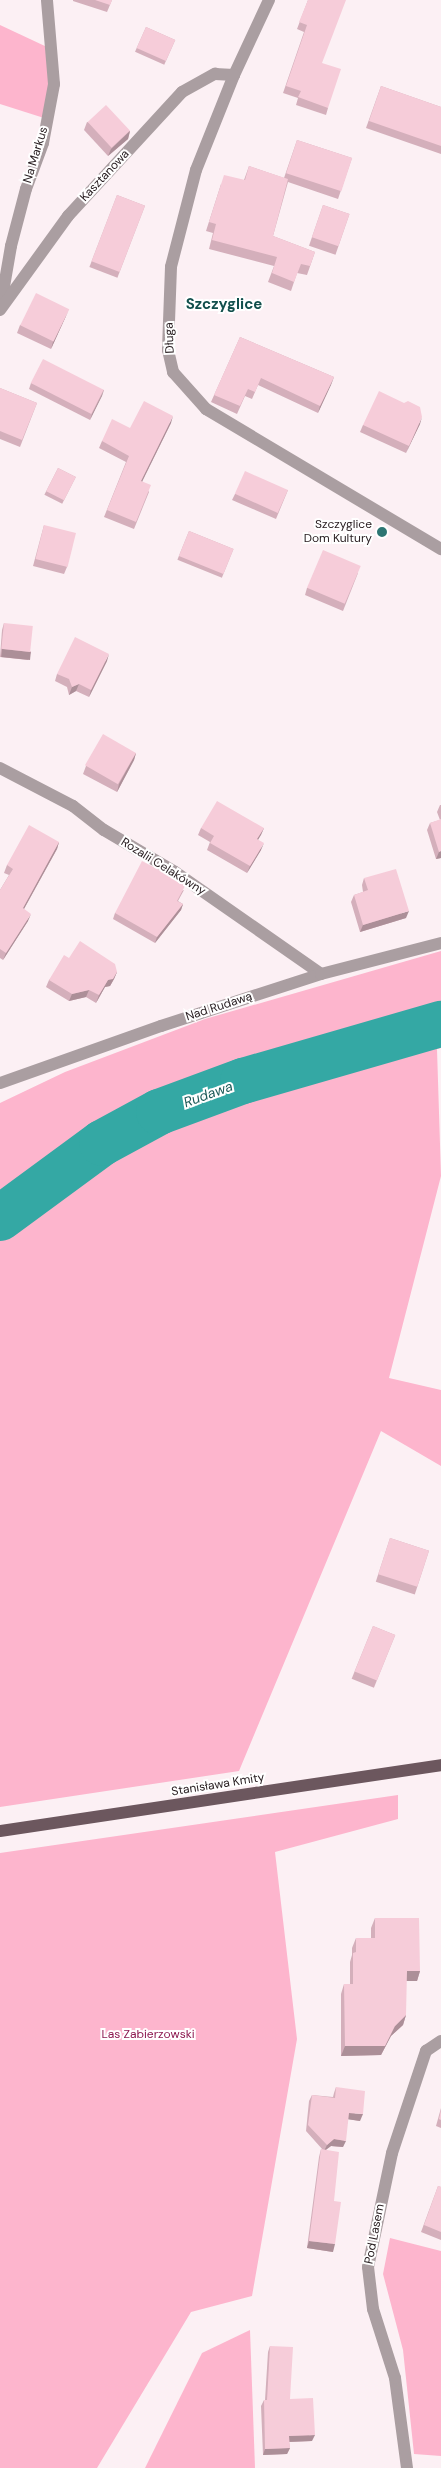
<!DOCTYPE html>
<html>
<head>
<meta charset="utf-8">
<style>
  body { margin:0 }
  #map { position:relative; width:441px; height:2468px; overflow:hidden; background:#fcf0f4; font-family:"DM Sans",sans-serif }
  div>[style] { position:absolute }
  .green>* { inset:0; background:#fdb5cd }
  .river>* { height:46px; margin:-23px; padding:0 23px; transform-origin:23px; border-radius:23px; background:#34a8a4 }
  .minor>* { height:12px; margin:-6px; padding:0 6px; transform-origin:6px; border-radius:6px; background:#aa9ea1 }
  .major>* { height:12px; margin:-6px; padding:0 6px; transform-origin:6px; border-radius:6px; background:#6c575e }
  .wall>* { inset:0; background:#d4afbb; transform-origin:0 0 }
  .shaded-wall>* { inset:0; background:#ac8f98; transform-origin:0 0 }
  .building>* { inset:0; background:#f6ccd9; transform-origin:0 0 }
  .dots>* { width:14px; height:14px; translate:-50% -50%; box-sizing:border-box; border:2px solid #fff; border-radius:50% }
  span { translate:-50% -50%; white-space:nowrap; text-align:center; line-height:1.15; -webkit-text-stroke:4px #fff; paint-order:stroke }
  .street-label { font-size:12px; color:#2a2023 }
  .poi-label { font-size:12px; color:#2a2023 }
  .right { translate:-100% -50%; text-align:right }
  .park-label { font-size:12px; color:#8d1a51 }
  .water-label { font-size:14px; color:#1c5a58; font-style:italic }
  .quarter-label { font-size:15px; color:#114f4c; font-weight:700 }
</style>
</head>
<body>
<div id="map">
  <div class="green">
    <i style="clip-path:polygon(0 25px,47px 47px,49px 86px,44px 118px,0 104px)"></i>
    <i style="clip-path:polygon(441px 951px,441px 1048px,437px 1049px,441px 1176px,389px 1378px,441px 1390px,441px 1466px,381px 1431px,239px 1771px,0 1807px,0 1103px,65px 1072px,205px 1019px)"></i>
    <i style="clip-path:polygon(398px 1795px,398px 1819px,275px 1852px,297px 2039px,252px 2296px,191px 2312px,97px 2468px,0 2468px,0 1853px)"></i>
    <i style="clip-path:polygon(390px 2238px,441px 2251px,441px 2456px,414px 2454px,403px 2350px,383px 2274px)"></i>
    <i style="clip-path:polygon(250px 2330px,255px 2468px,145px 2468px,202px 2353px)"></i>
  </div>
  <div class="river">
    <i style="left:0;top:1218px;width:127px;rotate:-36.3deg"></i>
    <i style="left:102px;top:1143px;width:65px;rotate:-28.5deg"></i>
    <i style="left:159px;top:1112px;width:90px;rotate:-20.3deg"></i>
    <i style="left:243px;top:1081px;width:206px;rotate:-16.1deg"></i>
  </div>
  <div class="minor">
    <i style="left:269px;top:0;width:83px;rotate:115deg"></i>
    <i style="left:234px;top:75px;width:102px;rotate:111.8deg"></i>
    <i style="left:196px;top:170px;width:100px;rotate:104.5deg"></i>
    <i style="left:171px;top:267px;width:83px;rotate:92.1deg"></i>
    <i style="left:168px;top:350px;width:23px;rotate:77deg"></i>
    <i style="left:173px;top:372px;width:50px;rotate:48.3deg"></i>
    <i style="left:206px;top:409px;width:274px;rotate:30.8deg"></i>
    <i style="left:1px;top:304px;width:59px;rotate:-80.2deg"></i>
    <i style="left:11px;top:246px;width:59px;rotate:-75.3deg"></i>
    <i style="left:26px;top:189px;width:49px;rotate:-69.7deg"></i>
    <i style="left:43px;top:143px;width:60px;rotate:-79.4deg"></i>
    <i style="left:54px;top:84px;width:84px;rotate:-94.8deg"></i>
    <i style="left:0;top:310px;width:116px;rotate:-54.1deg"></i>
    <i style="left:68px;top:216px;width:168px;rotate:-47.4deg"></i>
    <i style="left:182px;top:92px;width:38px;rotate:-29deg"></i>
    <i style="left:215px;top:74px;width:19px;rotate:3deg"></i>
    <i style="left:0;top:768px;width:82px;rotate:27.5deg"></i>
    <i style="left:73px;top:806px;width:39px;rotate:38deg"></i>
    <i style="left:104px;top:830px;width:82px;rotate:30.6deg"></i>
    <i style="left:175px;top:872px;width:178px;rotate:34.9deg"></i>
    <i style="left:0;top:1083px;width:171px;rotate:-19.5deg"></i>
    <i style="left:161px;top:1026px;width:168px;rotate:-18deg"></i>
    <i style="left:321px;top:974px;width:124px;rotate:-14.5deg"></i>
    <i style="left:407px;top:2468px;width:91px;rotate:-97.6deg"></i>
    <i style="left:395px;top:2378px;width:72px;rotate:-107.7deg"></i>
    <i style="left:373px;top:2309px;width:42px;rotate:-96.8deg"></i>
    <i style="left:368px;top:2267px;width:116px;rotate:-78.1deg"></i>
    <i style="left:392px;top:2153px;width:108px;rotate:-71.6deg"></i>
    <i style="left:426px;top:2051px;width:18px;rotate:-34deg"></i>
  </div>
  <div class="major">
    <i style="left:0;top:1831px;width:446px;rotate:-8.5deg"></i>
  </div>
  <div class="wall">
    <i style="clip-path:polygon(73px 0,112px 0,107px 12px,73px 1px)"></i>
    <i style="clip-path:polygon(308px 0,322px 63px,328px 108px,326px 115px,296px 105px,298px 98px,283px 93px,304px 32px,297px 29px)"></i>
    <i style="left:146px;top:27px;width:32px;height:27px;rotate:24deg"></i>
    <i style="clip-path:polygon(381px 86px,441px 107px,441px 154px,366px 128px)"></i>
    <i style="clip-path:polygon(87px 122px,130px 131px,128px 139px,108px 156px,84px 130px)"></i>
    <i style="clip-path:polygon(297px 140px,352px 158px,338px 199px,288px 182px,273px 236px,315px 252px,307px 275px,297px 273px,291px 291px,268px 282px,274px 266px,209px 249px,213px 233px,206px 231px,221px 184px,244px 180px,249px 166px,284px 178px)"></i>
    <i style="left:117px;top:195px;width:30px;height:77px;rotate:21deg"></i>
    <i style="left:323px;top:205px;width:28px;height:43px;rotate:19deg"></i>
    <i style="clip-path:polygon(66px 316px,51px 349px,17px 333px,20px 325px)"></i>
    <i style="clip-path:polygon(240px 337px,334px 377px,318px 413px,258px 385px,252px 399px,245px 396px,237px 414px,211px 402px)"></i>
    <i style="clip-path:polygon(31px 383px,104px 390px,90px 420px,29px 389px)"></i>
    <i style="clip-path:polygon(0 388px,37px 403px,20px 447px,0 439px)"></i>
    <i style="clip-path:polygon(171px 423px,142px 481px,149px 492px,134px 529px,104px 517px,126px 462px,99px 448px,102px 441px,130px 428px)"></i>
    <i style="clip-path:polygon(420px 424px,406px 453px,360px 432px,363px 425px)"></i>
    <i style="left:58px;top:468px;width:20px;height:30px;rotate:27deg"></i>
    <i style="clip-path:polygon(288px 490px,276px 519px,232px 500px,235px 494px)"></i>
    <i style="clip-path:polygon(44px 525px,67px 567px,64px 574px,33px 566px)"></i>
    <i style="left:189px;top:531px;width:48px;height:31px;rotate:22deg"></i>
    <i style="clip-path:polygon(358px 573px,343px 611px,305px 595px,307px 588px)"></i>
    <i style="clip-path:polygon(4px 623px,31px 652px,28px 660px,0 657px,2px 630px)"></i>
    <i style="clip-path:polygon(107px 661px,89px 697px,76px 691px,69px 695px,67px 687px,55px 681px,57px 674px)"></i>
    <i style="clip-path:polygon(136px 753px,134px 760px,117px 792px,83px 774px,86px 766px)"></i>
    <i style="clip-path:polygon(440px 805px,441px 805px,441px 858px,436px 859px,427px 830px,430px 823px,440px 820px,437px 812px)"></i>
    <i style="clip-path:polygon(201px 828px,264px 828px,258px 840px,261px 850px,247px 873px,207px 850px,210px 842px,198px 835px)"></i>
    <i style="clip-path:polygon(59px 842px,57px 849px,24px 909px,28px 921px,3px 960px,0 958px,0 890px,9px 875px,4px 873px,7px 865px)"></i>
    <i style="clip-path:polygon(364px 878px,406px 918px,360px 932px,351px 902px,354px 895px,363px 892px,362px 885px)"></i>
    <i style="clip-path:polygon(184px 890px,178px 901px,183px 904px,181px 910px,155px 943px,113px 919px,115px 913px)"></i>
    <i style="clip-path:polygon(69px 958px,117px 972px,114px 979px,110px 986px,105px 987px,96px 1003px,86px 997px,69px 1001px,46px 987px,49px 980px)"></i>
    <i style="left:390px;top:1538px;width:41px;height:46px;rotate:18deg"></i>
    <i style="left:373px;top:1626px;width:24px;height:57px;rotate:22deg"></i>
    <i style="clip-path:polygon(375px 1918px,420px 1971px,417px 1981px,406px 1981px,406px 2015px,403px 2025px,391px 2036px,381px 2055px,341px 2056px,341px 1994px,344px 1984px,350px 1984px,350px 1962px,352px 1955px,352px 1948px,356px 1938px,371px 1938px,371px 1928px)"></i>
    <i style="clip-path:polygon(336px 2087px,360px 2121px,348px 2119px,343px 2147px,331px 2146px,326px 2150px,334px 2201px,333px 2252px,307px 2248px,319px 2157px,321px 2149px,323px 2150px,306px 2131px,309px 2101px,312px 2095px,333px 2097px,334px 2093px)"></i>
    <i style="clip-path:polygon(441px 2108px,441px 2128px,436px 2126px)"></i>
    <i style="clip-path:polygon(438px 2186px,441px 2187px,441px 2240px,421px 2232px)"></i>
    <i style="clip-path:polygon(270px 2346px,290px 2399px,312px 2441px,289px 2442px,290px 2448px,287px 2454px,263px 2455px,261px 2406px,264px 2400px,265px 2400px,268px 2352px)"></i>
  </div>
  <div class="shaded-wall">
    <i style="clip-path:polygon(130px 131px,128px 139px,108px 156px,111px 149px)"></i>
    <i style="clip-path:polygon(69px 309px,66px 316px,51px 349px,53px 342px)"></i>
    <i style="clip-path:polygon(334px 377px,331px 385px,318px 413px,320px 406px)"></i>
    <i style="clip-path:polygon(104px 390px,102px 396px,90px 420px,92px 414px)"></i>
    <i style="clip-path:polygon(173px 416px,171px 423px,139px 488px,141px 481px)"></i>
    <i style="clip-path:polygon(422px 417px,420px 424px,406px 453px,409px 446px)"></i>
    <i style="left:2px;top:649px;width:29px;height:8px;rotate:6deg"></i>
    <i style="clip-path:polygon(109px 654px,107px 661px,89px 697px,91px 690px)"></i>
    <i style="clip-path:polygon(79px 684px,76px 691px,69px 695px,72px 687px)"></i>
    <i style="clip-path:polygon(136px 753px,134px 760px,117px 792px,119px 784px)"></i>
    <i style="clip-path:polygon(264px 828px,261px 835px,254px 846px,257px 839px)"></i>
    <i style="clip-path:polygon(59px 842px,57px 849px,20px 916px,23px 908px)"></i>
    <i style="clip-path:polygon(264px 843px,261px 850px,247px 873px,250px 866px)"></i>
    <i style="clip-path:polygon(441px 851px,441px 858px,436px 859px,439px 852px)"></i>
    <i style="clip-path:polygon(183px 904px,181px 910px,155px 943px,157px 937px)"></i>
    <i style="clip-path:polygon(409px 911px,406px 918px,360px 932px,363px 925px)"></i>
    <i style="clip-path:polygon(31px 914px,28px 921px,3px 960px,6px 953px)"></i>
    <i style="clip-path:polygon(117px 972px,114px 979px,110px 986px,105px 987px,96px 1003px,99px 995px,108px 980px)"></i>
    <i style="clip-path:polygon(89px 990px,86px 997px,69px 1001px,72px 994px)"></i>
    <i style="clip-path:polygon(407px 1971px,420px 1971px,417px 1981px,403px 1981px)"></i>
    <i style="clip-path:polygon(406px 2015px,403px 2025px,391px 2036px,381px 2055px,341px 2056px,345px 2046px,395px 2026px)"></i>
    <i style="clip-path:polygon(349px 2113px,363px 2114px,360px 2121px,346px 2119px)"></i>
    <i style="clip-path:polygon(334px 2139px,346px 2141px,343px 2147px,331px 2146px,324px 2151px,327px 2145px)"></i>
    <i style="clip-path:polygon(309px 2241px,335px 2244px,333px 2252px,307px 2248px)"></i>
    <i style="clip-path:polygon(315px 2435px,312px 2441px,287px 2442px,289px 2436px)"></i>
    <i style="clip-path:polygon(290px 2448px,287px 2454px,263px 2455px,265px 2449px)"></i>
  </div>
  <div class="building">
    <i style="clip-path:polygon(95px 0,112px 0,110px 5px)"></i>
    <i style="clip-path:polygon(308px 0,346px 0,322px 63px,341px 69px,328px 108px,298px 97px,301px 91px,286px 86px,307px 25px,299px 22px)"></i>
    <i style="left:146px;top:27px;width:32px;height:23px;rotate:24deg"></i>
    <i style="clip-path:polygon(381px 86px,441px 107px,441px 146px,369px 121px)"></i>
    <i style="left:106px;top:105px;width:35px;height:25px;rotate:47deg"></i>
    <i style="left:297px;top:140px;width:58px;height:35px;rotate:18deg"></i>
    <i style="clip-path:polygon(249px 166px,288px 179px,273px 236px,315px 252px,310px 266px,301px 264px,294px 282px,272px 273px,277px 257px,212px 240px,216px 224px,209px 222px,224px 175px,245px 180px)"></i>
    <i style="left:117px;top:195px;width:30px;height:71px;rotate:21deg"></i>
    <i style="left:323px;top:205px;width:28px;height:34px;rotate:19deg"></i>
    <i style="left:36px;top:293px;width:37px;height:36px;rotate:26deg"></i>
    <i style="clip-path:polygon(240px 337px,334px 377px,320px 406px,261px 378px,255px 392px,248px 389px,240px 406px,214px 395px)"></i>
    <i style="left:43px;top:359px;width:68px;height:27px;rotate:27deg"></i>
    <i style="clip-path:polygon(0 388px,37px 403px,22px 440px,0 431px)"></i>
    <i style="clip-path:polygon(379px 391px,404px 403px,408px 401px,420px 407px,422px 417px,409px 446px,363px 425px)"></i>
    <i style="clip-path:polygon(144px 401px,173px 416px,141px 481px,151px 485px,136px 522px,107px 510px,129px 456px,102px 441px,112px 419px,130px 428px)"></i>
    <i style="left:58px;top:468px;width:20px;height:26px;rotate:27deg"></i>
    <i style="left:245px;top:471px;width:47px;height:25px;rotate:24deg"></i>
    <i style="left:44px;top:525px;width:33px;height:35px;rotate:14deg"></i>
    <i style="left:189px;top:531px;width:48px;height:27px;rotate:22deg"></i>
    <i style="left:323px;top:550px;width:41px;height:41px;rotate:23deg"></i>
    <i style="left:4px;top:623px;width:29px;height:26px;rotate:6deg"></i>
    <i style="clip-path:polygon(75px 637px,109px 654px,91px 690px,79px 684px,72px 687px,69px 679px,57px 674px)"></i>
    <i style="left:103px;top:734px;width:38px;height:36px;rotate:30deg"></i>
    <i style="clip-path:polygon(217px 801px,264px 828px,257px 839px,264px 843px,250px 866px,210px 843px,214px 836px,201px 828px)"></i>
    <i style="clip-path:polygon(441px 819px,441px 851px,439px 852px,430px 823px)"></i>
    <i style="clip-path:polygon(29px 825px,59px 842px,23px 908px,31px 914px,6px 953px,0 949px,0 890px,13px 869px,7px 865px)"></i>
    <i style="clip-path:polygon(142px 861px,186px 884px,177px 901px,183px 904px,157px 937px,115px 913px)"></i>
    <i style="clip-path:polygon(396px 869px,409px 911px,363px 925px,354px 895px,368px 890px,364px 878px)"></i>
    <i style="clip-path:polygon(80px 941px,115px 964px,117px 972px,113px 979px,108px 980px,99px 995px,89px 990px,72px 994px,49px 980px,64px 955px,69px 958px)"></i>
    <i style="left:390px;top:1538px;width:41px;height:38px;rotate:18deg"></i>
    <i style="left:373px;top:1626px;width:24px;height:49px;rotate:22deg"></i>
    <i style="clip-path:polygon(375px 1918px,419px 1918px,420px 1971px,407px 1971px,406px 2015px,395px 2026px,385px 2046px,345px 2046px,344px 1984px,353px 1984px,353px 1953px,356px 1952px,356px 1938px,375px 1938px)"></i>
    <i style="clip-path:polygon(336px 2087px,365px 2091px,363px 2114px,349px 2113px,346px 2141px,334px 2139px,327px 2145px,308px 2125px,312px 2095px,335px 2098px)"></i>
    <i style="clip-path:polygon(441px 2110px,441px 2120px,439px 2119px)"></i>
    <i style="clip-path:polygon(321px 2149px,339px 2152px,334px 2201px,341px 2202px,335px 2244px,309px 2241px)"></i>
    <i style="clip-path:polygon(438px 2186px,441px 2187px,441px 2232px,424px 2225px)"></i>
    <i style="clip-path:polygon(270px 2346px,293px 2347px,290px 2399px,313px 2398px,315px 2435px,289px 2436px,290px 2448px,265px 2449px,264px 2400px,267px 2400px)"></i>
  </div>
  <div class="dots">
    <i style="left:382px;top:532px;background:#2d7673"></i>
  </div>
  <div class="street-label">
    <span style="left:36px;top:155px;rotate:-73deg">Na Markus</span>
    <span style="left:105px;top:176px;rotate:-47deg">Kasztanowa</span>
    <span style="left:170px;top:338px;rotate:-92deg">Długa</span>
    <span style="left:163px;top:867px;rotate:32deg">Rozalii Celakówny</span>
    <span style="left:219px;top:1007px;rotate:-18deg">Nad Rudawą</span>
    <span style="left:218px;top:1785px;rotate:-9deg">Stanisława Kmity</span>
    <span style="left:375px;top:2234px;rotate:-79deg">Pod Lasem</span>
  </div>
  <div class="poi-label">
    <span class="right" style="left:372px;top:532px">Szczyglice<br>Dom Kultury</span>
  </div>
  <div class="park-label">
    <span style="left:148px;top:2035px">Las Zabierzowski</span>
  </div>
  <div class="water-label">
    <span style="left:208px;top:1094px;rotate:-20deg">Rudawa</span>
  </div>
  <div class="quarter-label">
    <span style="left:224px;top:305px">Szczyglice</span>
  </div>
</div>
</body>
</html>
